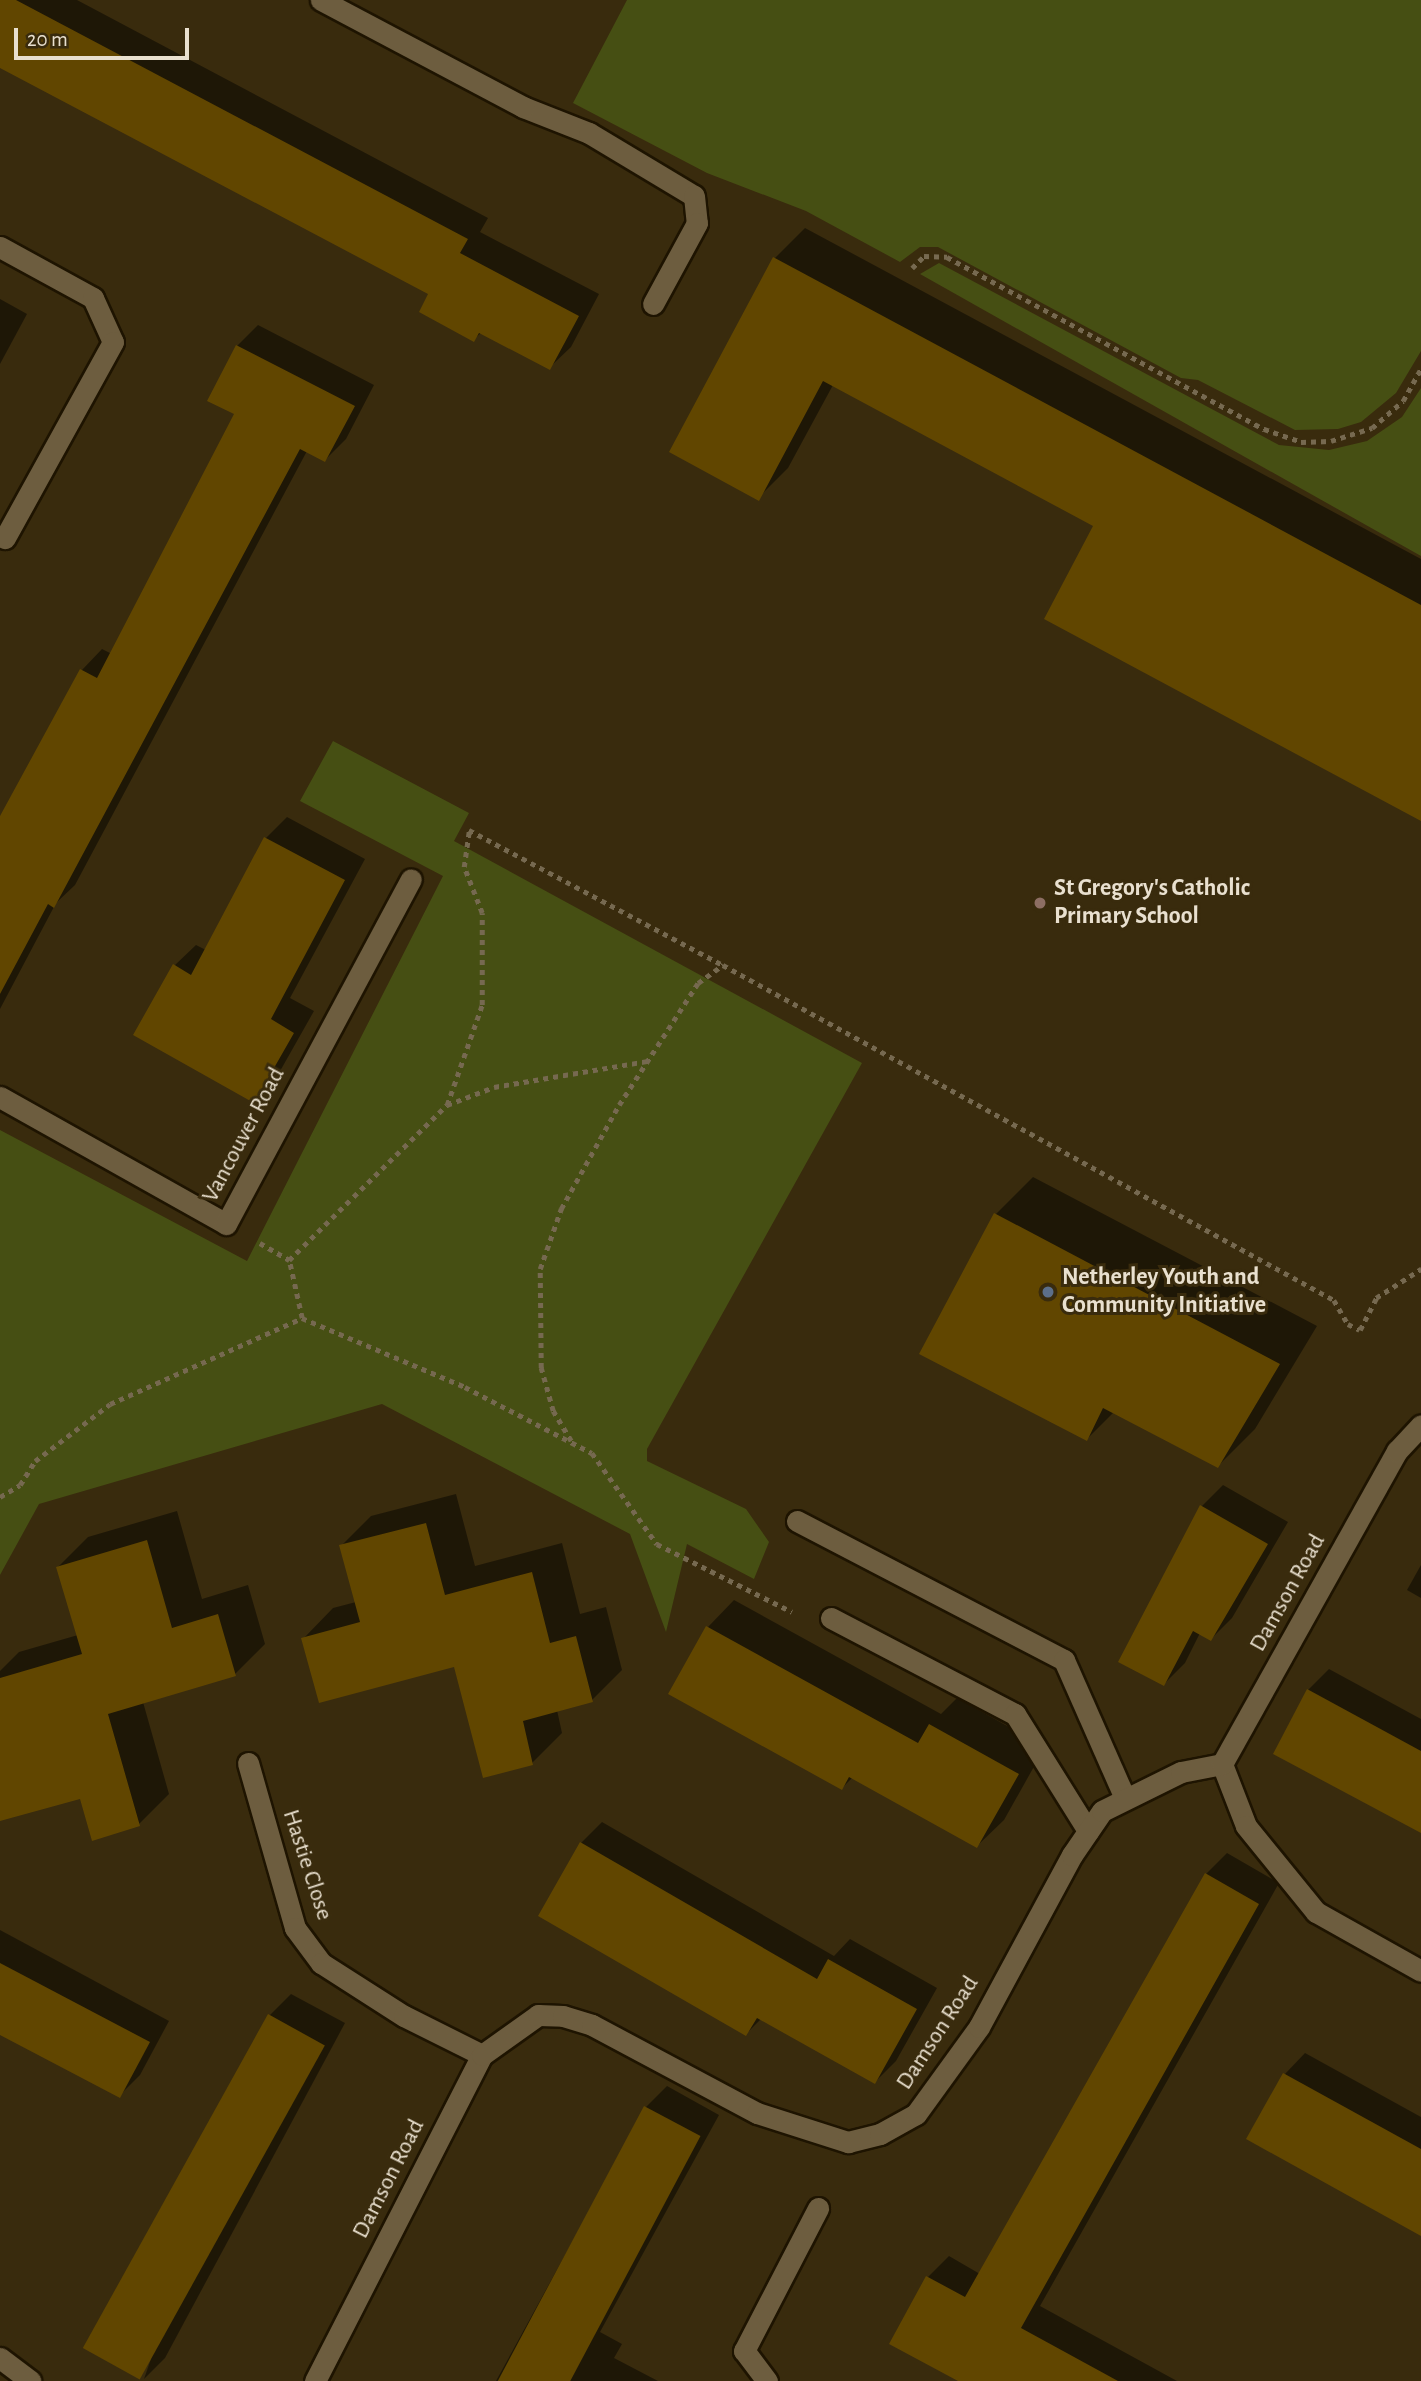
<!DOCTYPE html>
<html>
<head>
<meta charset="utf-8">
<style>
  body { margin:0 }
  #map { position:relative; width:1421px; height:2381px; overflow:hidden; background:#392b0d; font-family:"Alegreya Sans",sans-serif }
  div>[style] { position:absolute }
  .green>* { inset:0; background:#464f13 }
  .shadow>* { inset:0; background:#0007 }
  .building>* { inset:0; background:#614600; transform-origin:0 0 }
  .path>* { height:4.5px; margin-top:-2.25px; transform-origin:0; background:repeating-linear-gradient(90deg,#766950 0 5px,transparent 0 10px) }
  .roads { filter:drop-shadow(2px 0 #1e1401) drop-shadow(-2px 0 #1e1401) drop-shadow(0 2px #1e1401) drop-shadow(0 -2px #1e1401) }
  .lane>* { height:21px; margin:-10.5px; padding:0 10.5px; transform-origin:10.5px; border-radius:10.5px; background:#6d5d3f }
  .street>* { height:21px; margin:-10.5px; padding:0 10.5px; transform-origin:10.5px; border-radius:10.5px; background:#6d5d3f }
  .dots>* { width:19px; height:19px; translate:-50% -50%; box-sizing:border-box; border:4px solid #392b0d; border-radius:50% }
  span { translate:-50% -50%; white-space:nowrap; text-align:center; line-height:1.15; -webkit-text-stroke:6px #392b0d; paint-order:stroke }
  .poi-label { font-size:24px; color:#e9e0cf; font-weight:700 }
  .left { translate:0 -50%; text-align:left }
  .street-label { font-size:24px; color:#e9e0cf }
  .scale { position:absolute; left:14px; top:28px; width:175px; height:32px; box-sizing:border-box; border:4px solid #e9e0cf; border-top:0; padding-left:9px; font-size:21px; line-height:24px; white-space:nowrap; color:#e9e0cf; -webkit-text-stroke:5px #392b0d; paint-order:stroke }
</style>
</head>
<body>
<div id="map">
  <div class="green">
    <i style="clip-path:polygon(627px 0,1421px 0,1421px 351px,1396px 393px,1361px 422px,1338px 429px,1295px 430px,1198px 380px,1181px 378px,938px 247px,920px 247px,900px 262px,806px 211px,707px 173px,573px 103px)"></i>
    <i style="clip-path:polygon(939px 263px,1279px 445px,1329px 450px,1367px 441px,1402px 417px,1421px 388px,1421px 556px,920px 274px)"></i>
    <i style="clip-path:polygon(333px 741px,469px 813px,454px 841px,862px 1063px,647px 1449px,647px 1461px,746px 1509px,769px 1542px,754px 1579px,687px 1544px,666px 1632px,630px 1534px,382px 1404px,39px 1504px,0 1575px,0 1130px,247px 1261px,443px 876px,300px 801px)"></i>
  </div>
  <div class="shadow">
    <i style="clip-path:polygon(0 0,77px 0,488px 218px,480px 232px,599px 294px,571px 347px,549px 368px,481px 333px,474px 339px,431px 293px,0 64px)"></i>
    <i style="clip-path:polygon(805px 228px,1421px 559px,1421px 819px,1096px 525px,833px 385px,788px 468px,758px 498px,775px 258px)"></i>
    <i style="clip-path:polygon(0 299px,27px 314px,0 364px)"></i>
    <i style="clip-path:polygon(258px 325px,374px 385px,346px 439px,325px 460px,307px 451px,75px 885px,56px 903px,0 1009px,0 822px,82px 670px,102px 649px,112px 654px,237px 414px,237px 346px)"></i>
    <i style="clip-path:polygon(287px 817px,365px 859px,290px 998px,314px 1011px,275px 1080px,254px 1101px,175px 965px,196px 945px,206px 950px,266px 838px)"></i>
    <i style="clip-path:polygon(1033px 1177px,1317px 1326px,1255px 1429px,1218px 1466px,1114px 1412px,1087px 1439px,996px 1214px)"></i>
    <i style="clip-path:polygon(1223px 1485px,1288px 1522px,1232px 1618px,1211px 1639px,1200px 1633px,1185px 1663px,1164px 1684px,1120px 1661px,1202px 1506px)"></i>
    <i style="clip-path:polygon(456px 1494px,475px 1566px,562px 1543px,580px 1614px,606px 1607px,622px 1670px,592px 1700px,557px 1710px,562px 1733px,532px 1763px,455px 1665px,303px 1639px,333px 1608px,356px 1602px,341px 1546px,371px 1516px)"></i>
    <i style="clip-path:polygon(177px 1511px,202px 1599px,248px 1585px,265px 1644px,235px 1674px,143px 1702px,169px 1794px,139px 1824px,81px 1796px,0 1798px,0 1671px,19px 1652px,78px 1635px,58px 1567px,88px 1537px)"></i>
    <i style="clip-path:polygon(1421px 1565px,1421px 1598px,1407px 1590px)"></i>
    <i style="clip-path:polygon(734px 1600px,941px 1714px,957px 1698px,1045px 1747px,1004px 1820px,977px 1846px,853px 1777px,842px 1788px,708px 1627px)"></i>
    <i style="clip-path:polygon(1329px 1669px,1421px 1719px,1421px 1831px,1308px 1690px)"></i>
    <i style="clip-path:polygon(602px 1822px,834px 1956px,850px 1939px,937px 1988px,896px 2061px,875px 2082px,762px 2018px,746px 2034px,581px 1843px)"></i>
    <i style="clip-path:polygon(1227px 1853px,1279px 1883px,1040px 2306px,1177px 2381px,961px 2381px,928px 2277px,949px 2256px,980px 2274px,1206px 1874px)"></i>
    <i style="clip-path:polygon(0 1930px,169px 2021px,140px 2075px,119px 2096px,0 2033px)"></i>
    <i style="clip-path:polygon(291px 1994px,345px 2023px,165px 2358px,144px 2379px,270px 2015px)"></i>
    <i style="clip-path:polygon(1305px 2053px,1421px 2117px,1421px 2234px,1285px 2074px)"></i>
    <i style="clip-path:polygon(667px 2086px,719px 2115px,600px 2332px,622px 2344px,614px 2358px,658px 2381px,496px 2381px,646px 2107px)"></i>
  </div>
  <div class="building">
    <i style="clip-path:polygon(0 0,16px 0,468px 239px,460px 253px,579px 316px,550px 370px,479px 333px,474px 342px,419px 312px,428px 294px,0 68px)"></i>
    <i style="clip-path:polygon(773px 257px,1421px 605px,1421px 821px,1044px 619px,1093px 526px,823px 381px,759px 501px,669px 452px)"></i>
    <i style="clip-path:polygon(236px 345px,355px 406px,325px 462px,300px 449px,54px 908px,48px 904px,0 994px,0 816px,80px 669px,97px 678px,234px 414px,207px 401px)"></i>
    <i style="clip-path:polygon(264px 837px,345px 880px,271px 1019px,294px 1033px,254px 1103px,133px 1035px,173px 964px,191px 975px)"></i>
    <i style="clip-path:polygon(994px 1213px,1280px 1364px,1218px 1468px,1103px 1408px,1087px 1441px,919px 1354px)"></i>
    <i style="clip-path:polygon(1200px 1505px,1268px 1544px,1211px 1641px,1193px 1631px,1164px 1686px,1118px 1662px)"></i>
    <i style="clip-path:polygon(426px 1523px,445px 1595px,532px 1572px,550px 1643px,576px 1636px,593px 1702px,523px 1721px,533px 1765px,483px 1778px,454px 1667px,319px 1703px,301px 1638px,360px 1622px,339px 1545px)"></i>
    <i style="clip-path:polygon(147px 1540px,172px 1628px,218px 1614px,236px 1676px,108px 1714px,140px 1826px,92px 1841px,80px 1799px,0 1821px,0 1678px,82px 1654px,56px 1567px)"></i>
    <i style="clip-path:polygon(706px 1626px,918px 1743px,929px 1724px,1019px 1774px,977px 1848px,849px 1777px,842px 1790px,668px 1694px)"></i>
    <i style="clip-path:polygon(1307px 1689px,1421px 1751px,1421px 1833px,1273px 1754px)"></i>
    <i style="clip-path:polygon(580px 1842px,817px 1979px,828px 1959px,917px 2009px,875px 2084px,757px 2018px,746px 2036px,538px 1916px)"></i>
    <i style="clip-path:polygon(1205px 1873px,1259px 1904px,1021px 2328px,1118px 2381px,958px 2381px,889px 2344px,926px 2276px,965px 2297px)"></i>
    <i style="clip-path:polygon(0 1963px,150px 2042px,120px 2098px,0 2035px)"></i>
    <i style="left:268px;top:2014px;width:65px;height:382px;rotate:29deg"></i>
    <i style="clip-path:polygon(1283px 2073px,1421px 2149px,1421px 2236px,1246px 2139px)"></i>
    <i style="left:644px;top:2106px;width:64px;height:313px;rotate:28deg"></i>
  </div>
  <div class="path">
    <i style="left:912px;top:268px;width:17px;rotate:-45deg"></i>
    <i style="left:924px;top:256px;width:23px;rotate:2deg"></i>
    <i style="left:947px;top:257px;width:361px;rotate:28.5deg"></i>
    <i style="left:1264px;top:429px;width:39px;rotate:19deg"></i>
    <i style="left:1301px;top:442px;width:30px;rotate:-2deg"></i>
    <i style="left:1331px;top:441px;width:43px;rotate:-17.6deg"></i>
    <i style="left:1372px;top:428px;width:41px;rotate:-41.1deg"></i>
    <i style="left:1403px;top:401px;width:37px;rotate:-61deg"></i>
    <i style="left:447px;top:1105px;width:106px;rotate:-70.7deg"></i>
    <i style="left:482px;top:1005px;width:92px;rotate:-90deg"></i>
    <i style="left:482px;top:913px;width:49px;rotate:-111.4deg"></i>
    <i style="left:464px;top:867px;width:37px;rotate:-82deg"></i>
    <i style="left:469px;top:830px;width:288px;rotate:28deg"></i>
    <i style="left:260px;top:1243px;width:34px;rotate:30deg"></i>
    <i style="left:302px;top:1318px;width:59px;rotate:-102.6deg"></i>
    <i style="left:289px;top:1260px;width:221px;rotate:-44.5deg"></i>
    <i style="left:447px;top:1105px;width:50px;rotate:-21deg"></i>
    <i style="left:494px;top:1087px;width:155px;rotate:-9.6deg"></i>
    <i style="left:571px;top:1441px;width:35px;rotate:-121deg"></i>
    <i style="left:553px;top:1411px;width:45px;rotate:-105.6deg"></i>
    <i style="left:541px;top:1368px;width:99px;rotate:-90.6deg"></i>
    <i style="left:540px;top:1269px;width:64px;rotate:-70.7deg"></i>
    <i style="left:561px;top:1209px;width:119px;rotate:-60.9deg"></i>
    <i style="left:619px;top:1105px;width:145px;rotate:-57.1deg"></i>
    <i style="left:698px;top:983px;width:31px;rotate:-36deg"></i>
    <i style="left:723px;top:965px;width:697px;rotate:28.74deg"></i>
    <i style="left:1334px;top:1300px;width:28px;rotate:60deg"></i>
    <i style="left:1348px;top:1324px;width:13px;rotate:27deg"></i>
    <i style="left:1360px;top:1330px;width:36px;rotate:-63deg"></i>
    <i style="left:1376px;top:1298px;width:54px;rotate:-32.8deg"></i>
    <i style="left:0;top:1497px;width:23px;rotate:-31deg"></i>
    <i style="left:20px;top:1485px;width:28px;rotate:-58deg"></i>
    <i style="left:35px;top:1461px;width:94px;rotate:-37.2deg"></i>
    <i style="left:110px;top:1404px;width:210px;rotate:-24.1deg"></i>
    <i style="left:302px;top:1318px;width:177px;rotate:22.9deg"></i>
    <i style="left:465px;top:1387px;width:143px;rotate:27.5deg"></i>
    <i style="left:592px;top:1453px;width:112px;rotate:54.5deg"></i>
    <i style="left:657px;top:1544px;width:151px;rotate:26.7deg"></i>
  </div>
  <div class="roads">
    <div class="lane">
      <i style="left:523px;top:107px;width:71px;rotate:21.5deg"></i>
      <i style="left:589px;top:133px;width:122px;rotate:31deg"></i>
      <i style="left:694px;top:196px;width:27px;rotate:84deg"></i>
      <i style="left:697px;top:223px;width:92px;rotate:118.5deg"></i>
      <i style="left:797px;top:1521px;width:301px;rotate:27.5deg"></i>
      <i style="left:1064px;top:1660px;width:149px;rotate:66.2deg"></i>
    </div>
    <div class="street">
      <i style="left:321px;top:0;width:229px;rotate:27.9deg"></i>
      <i style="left:0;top:247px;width:106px;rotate:28.7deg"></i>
      <i style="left:93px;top:298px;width:48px;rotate:65.6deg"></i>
      <i style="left:113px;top:342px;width:224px;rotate:118.9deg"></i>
      <i style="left:0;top:1097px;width:259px;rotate:29.3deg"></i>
      <i style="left:226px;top:1224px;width:391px;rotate:-61.8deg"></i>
      <i style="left:831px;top:1618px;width:208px;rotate:27.6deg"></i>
      <i style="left:1015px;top:1714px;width:138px;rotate:58deg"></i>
      <i style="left:248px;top:1763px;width:172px;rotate:74.1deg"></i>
      <i style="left:295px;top:1928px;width:44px;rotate:53.4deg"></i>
      <i style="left:321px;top:1963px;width:98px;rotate:32.6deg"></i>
      <i style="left:404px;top:2016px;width:87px;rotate:26.6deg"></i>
      <i style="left:1222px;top:1764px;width:66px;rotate:68.8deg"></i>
      <i style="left:1246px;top:1826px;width:111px;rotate:50.9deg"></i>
      <i style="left:1316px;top:1912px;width:120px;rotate:29.3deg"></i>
      <i style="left:0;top:2358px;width:38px;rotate:37deg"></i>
      <i style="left:315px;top:2381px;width:366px;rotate:-62.9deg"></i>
      <i style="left:482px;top:2055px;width:69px;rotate:-35.5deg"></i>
      <i style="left:538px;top:2015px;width:25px;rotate:2deg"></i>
      <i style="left:563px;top:2016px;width:30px;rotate:17deg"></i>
      <i style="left:592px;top:2025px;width:187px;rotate:28.1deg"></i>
      <i style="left:757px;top:2113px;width:96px;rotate:17.7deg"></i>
      <i style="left:848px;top:2142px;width:33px;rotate:-14deg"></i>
      <i style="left:880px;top:2134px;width:41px;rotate:-29.1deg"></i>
      <i style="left:916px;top:2114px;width:107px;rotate:-54.1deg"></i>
      <i style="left:979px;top:2027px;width:196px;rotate:-61.6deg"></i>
      <i style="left:1072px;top:1855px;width:53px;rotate:-55.7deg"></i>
      <i style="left:1102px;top:1811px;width:88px;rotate:-26.3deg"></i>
      <i style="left:1181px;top:1772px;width:42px;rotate:-11deg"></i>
      <i style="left:1222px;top:1764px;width:359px;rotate:-60.8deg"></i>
      <i style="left:1397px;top:1451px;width:35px;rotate:-47deg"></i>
      <i style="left:767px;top:2381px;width:38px;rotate:-127deg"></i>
      <i style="left:744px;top:2351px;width:161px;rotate:-62.6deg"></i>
    </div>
  </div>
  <div class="dots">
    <i style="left:1040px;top:903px;background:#8d6e63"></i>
    <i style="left:1048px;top:1292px;background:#5c6f8a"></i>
  </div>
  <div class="poi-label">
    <span class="left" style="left:1054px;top:903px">St Gregory's Catholic<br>Primary School</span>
    <span class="left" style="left:1062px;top:1292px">Netherley Youth and<br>Community Initiative</span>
  </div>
  <div class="street-label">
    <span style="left:244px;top:1135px;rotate:-62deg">Vancouver Road</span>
    <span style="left:1288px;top:1593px;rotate:-61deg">Damson Road</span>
    <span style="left:307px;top:1865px;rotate:72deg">Hastie Close</span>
    <span style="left:938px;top:2033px;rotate:-57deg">Damson Road</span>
    <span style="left:389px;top:2179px;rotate:-63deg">Damson Road</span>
  </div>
  <div class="scale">20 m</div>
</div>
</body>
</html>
